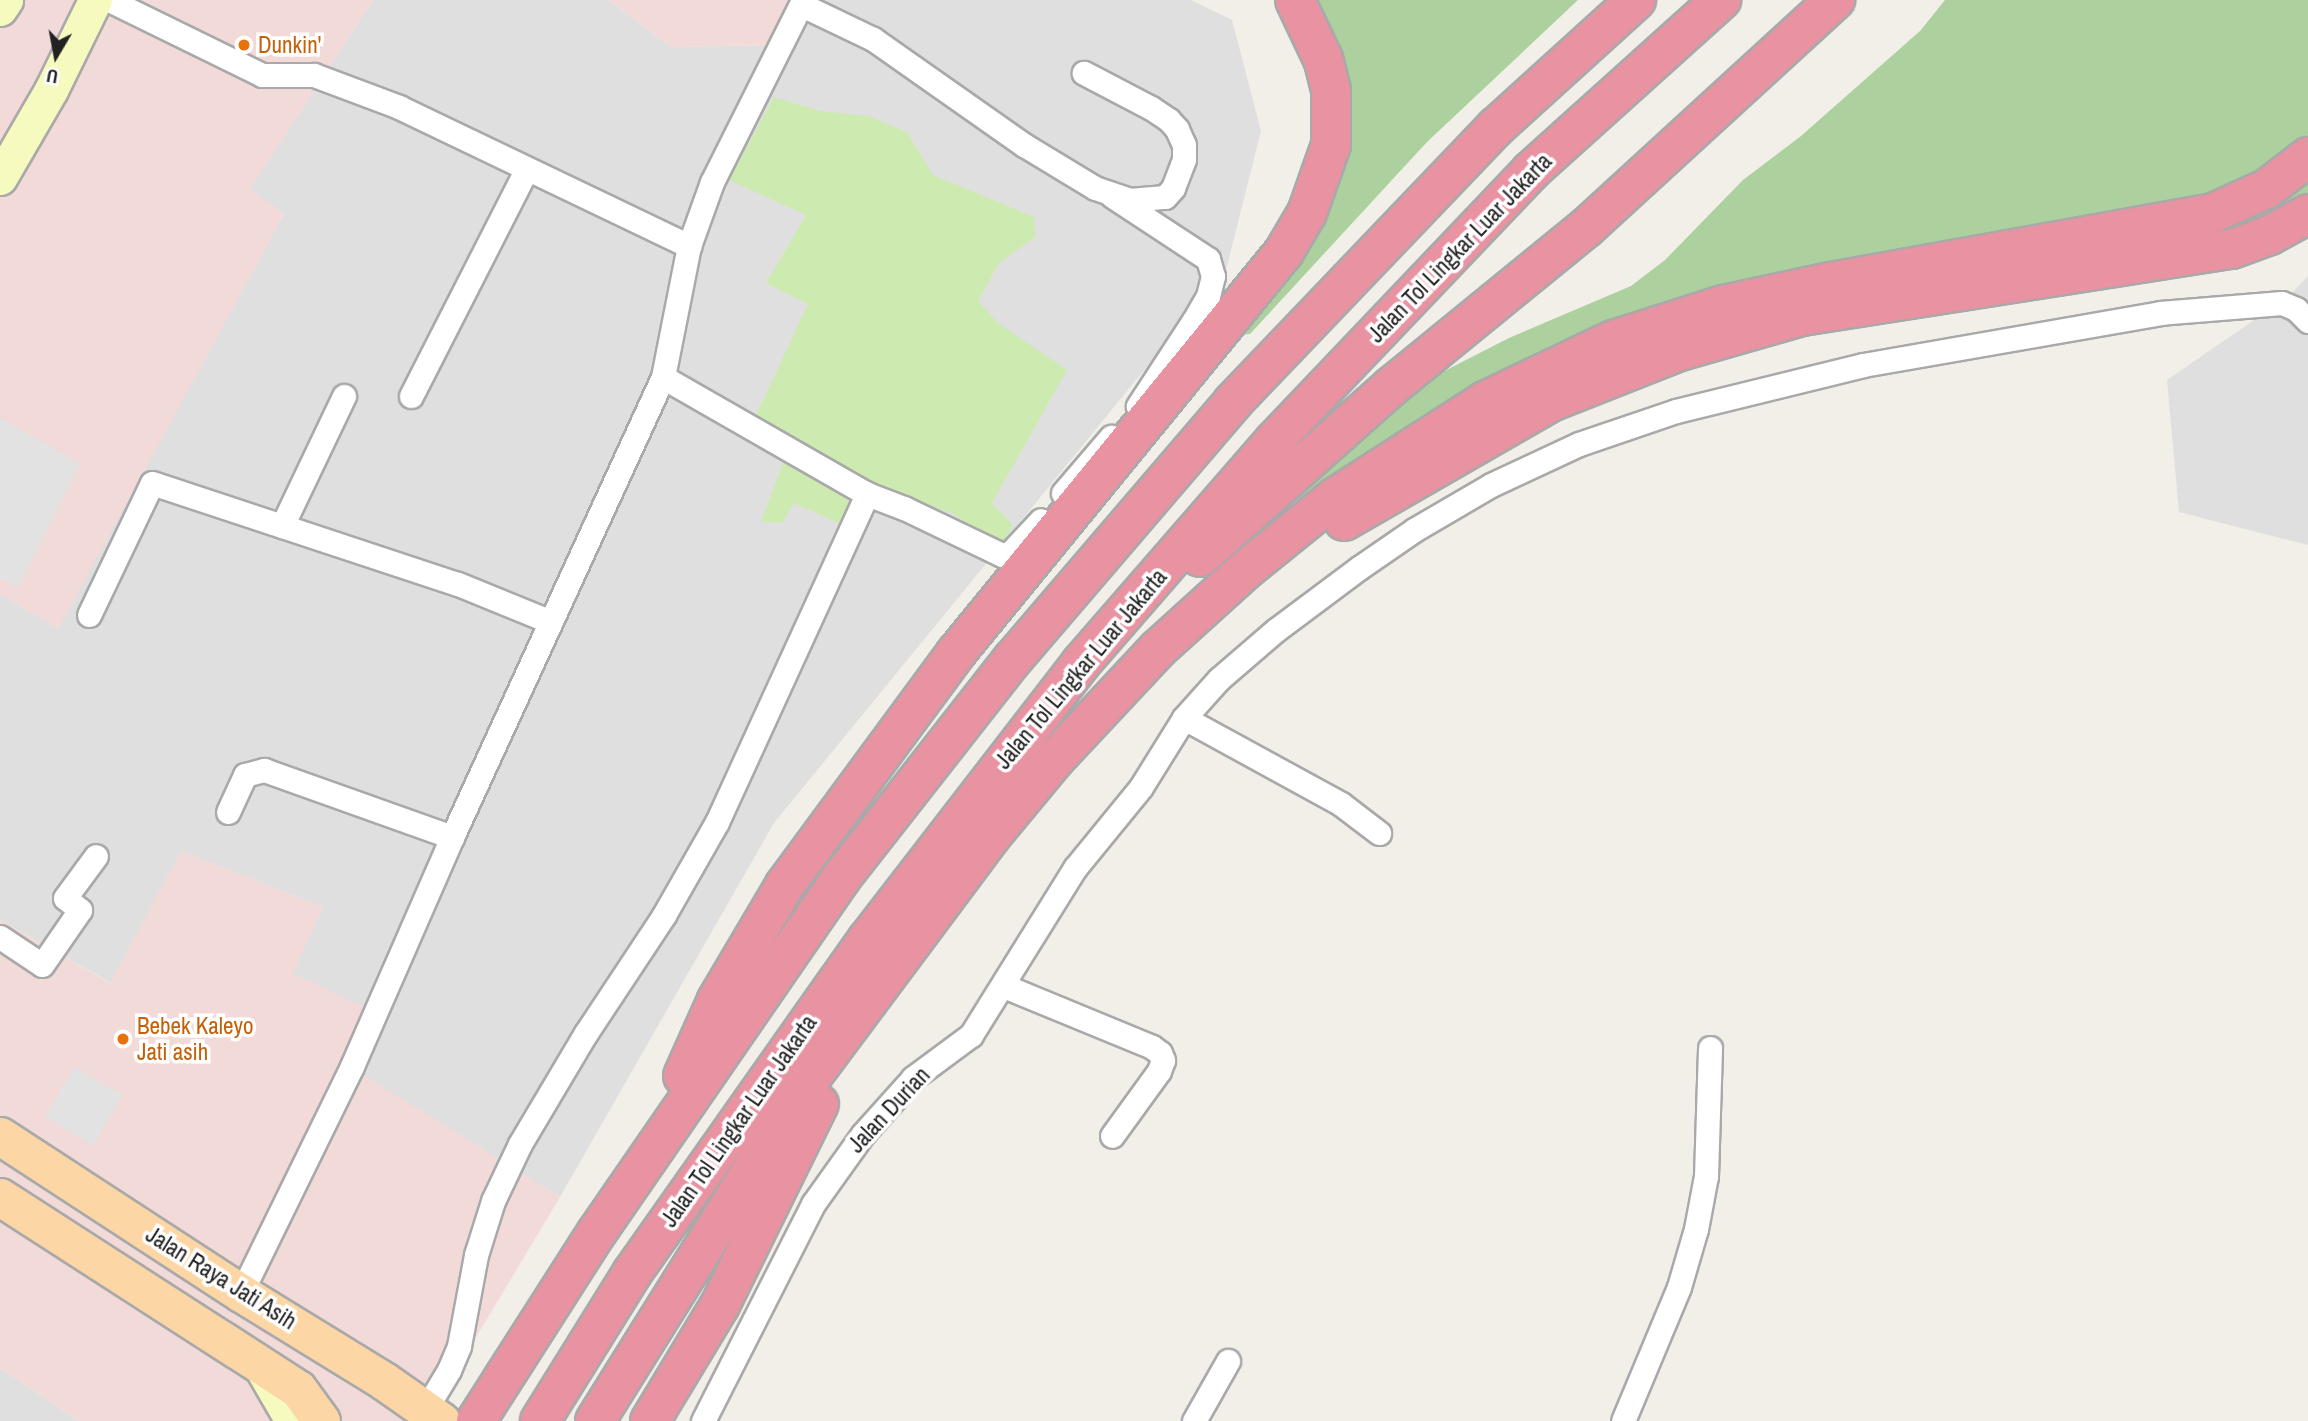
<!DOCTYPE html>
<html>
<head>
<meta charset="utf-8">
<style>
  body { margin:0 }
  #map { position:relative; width:2308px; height:1421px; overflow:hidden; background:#f2efe9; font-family:"Archivo Narrow",sans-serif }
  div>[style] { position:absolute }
  .residential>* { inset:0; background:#e0dfdf }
  .commercial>* { inset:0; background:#f2dad9 }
  .grass>* { inset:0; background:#cdebb0 }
  .forest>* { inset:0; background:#add19e }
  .parking>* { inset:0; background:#e2e2e2; transform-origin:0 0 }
  .roads { filter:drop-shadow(2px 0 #a9a9a9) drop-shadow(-2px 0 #a9a9a9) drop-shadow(0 2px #a9a9a9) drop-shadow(0 -2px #a9a9a9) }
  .street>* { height:23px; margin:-11.5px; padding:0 11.5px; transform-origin:11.5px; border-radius:11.5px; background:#fff }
  .secondary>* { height:33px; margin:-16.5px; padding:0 16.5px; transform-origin:16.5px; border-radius:16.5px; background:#f7fabf }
  .primary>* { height:37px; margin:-18.5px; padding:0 18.5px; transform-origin:18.5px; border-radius:18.5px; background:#fcd6a4 }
  .highway>* { height:38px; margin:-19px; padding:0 19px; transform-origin:19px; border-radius:19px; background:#e892a2 }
  .dots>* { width:19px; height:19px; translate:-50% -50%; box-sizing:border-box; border:4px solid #fff; border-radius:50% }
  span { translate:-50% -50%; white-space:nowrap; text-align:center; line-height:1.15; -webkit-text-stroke:7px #fff; paint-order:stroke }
  .food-label { font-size:23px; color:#c56008 }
  .left { translate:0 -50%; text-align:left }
  .street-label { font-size:23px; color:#222 }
  .north { position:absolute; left:21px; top:21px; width:70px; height:70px; -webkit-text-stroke:5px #fff; paint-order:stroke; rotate:190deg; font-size:19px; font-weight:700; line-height:28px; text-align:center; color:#222 }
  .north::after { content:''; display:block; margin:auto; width:24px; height:32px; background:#222; clip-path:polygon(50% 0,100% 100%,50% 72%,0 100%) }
</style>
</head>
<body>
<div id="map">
  <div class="residential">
    <i style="clip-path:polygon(373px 0,608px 0,671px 47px,775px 45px,787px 0,1191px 0,1232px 20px,1261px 131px,1226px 270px,774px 823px,560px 1197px,359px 1073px,382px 1016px,292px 973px,323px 907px,181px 851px,111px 983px,0 920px,0 594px,57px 628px,284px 214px,249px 189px)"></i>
    <i style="clip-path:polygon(2308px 276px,2308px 545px,2179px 512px,2167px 380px,2290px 295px)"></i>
    <i style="clip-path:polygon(0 1368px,79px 1421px,0 1421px)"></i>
  </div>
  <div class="commercial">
    <i style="clip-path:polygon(0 0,373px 0,250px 189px,284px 214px,58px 629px,0 594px)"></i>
    <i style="clip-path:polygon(608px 0,787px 0,775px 45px,671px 47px)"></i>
    <i style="clip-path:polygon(181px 851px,323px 907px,293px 973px,382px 1016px,360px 1073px,560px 1197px,426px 1421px,79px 1421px,0 1368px,0 920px,110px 983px)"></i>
  </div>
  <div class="grass">
    <i style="clip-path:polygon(774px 97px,821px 111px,868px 116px,907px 132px,933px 175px,1034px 217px,1035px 237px,999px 263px,978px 301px,998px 323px,1067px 370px,992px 503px,1013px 525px,990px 565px,969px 546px,974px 531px,956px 515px,860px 479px,843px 525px,794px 503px,782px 523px,761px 522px,789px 446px,750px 428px,808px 304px,766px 283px,806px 215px,729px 180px)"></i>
  </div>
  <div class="forest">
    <i style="clip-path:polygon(1308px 0,1578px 0,1427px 142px,1250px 334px,1239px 335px,1334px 187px)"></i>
    <i style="clip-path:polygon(1945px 0,2308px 0,2308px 143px,2253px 183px,1377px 450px,1281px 510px,1415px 386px,1509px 338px,1631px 286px,1665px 260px,1743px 180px,1801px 136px,1920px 31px)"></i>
    <i style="clip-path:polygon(2308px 183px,2308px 195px,2303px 199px,2245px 225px,2237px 219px,2244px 211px)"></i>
  </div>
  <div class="parking">
    <i style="clip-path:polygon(0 418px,80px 464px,18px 588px,0 578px)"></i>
    <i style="left:74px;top:1067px;width:56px;height:58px;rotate:30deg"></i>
  </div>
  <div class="roads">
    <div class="street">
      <i style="left:109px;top:0;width:170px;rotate:26.1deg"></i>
      <i style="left:262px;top:75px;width:52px"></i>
      <i style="left:314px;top:75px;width:91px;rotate:20.6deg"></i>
      <i style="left:399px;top:107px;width:322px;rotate:25.6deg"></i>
      <i style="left:802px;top:5px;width:79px;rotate:25.6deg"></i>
      <i style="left:873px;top:39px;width:184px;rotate:35.1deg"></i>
      <i style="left:1024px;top:145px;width:83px;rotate:31.2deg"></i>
      <i style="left:1095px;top:188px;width:36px;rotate:19deg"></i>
      <i style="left:1129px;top:200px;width:36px;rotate:-5deg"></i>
      <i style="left:1165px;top:197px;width:12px;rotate:-48deg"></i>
      <i style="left:1173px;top:188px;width:31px;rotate:-69deg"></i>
      <i style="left:1184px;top:159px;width:14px;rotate:-90deg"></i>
      <i style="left:1184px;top:145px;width:17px;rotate:-114deg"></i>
      <i style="left:1177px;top:129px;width:12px;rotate:-132deg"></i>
      <i style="left:1169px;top:120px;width:22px;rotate:-146deg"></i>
      <i style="left:1151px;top:108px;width:76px;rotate:-152.4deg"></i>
      <i style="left:1112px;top:196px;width:115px;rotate:33.3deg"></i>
      <i style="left:1208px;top:259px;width:18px;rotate:74deg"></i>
      <i style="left:1213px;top:276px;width:21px;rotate:104deg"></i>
      <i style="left:1208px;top:296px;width:28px;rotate:120deg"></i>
      <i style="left:1194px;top:320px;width:103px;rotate:123.1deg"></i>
      <i style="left:411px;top:396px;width:254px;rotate:-63deg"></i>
      <i style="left:1063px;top:493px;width:74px;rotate:-49.4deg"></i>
      <i style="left:867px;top:494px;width:40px;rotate:21deg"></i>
      <i style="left:904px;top:508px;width:109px;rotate:25.6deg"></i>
      <i style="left:1002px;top:555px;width:8px;rotate:-14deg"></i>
      <i style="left:1010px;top:553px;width:45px;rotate:-46.8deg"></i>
      <i style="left:282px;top:526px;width:144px;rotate:-64.5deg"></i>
      <i style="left:89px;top:615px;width:146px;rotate:-64.5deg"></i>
      <i style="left:152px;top:483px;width:322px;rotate:18.3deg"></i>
      <i style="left:458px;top:584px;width:100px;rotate:22.2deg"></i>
      <i style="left:1184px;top:718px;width:179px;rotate:28.7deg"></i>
      <i style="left:1341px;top:804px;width:48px;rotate:37.3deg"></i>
      <i style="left:228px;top:812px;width:41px;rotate:-65.3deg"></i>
      <i style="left:245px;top:775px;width:20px;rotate:-15deg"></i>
      <i style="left:264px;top:770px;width:200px;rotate:19.6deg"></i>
      <i style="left:0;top:937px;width:50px;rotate:33.7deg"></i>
      <i style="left:42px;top:965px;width:67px;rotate:-55.4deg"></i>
      <i style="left:80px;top:910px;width:19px;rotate:-141deg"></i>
      <i style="left:65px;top:898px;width:52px;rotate:-53.6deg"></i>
      <i style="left:1004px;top:986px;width:160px;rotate:22.4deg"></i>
      <i style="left:1152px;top:1047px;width:10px;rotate:37deg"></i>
      <i style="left:1160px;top:1053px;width:8px;rotate:67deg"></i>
      <i style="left:1163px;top:1060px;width:12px;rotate:110deg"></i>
      <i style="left:1159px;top:1071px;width:80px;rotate:125.9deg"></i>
      <i style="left:241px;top:1293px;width:253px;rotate:-63.9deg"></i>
      <i style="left:352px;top:1066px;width:250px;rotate:-66.4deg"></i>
      <i style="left:452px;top:837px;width:506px;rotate:-65.36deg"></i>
      <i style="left:663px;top:377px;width:134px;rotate:-78.8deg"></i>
      <i style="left:689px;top:246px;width:68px;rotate:-70.2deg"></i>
      <i style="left:712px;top:182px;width:203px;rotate:-63.4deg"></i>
      <i style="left:425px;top:1410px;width:47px;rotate:-59deg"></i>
      <i style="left:449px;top:1370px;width:26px;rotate:-67deg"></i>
      <i style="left:459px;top:1346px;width:93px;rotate:-79.4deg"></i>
      <i style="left:476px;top:1255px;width:57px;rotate:-72.5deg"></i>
      <i style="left:493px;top:1201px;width:63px;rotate:-64.7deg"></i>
      <i style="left:520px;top:1144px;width:129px;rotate:-59.3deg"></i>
      <i style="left:586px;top:1033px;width:141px;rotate:-56.5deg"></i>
      <i style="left:664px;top:915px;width:107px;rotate:-60.3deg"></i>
      <i style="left:717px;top:822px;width:361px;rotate:-65.4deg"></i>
      <i style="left:867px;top:494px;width:235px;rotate:-150.2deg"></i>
      <i style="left:703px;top:1421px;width:243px;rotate:-63.1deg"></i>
      <i style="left:813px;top:1204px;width:86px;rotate:-54.5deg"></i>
      <i style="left:863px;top:1134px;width:75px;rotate:-48.2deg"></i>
      <i style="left:913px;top:1078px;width:72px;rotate:-36.6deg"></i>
      <i style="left:971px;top:1035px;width:197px;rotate:-58.1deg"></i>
      <i style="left:1075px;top:868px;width:104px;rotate:-50.8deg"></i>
      <i style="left:1141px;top:787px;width:81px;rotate:-58.1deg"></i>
      <i style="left:1184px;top:718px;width:52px;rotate:-48.1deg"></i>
      <i style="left:1219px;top:679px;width:75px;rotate:-40.7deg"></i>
      <i style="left:1276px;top:630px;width:104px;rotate:-36.8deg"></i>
      <i style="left:1359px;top:568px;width:67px;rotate:-34.6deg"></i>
      <i style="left:1414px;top:530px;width:89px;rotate:-30.3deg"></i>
      <i style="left:1491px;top:485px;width:97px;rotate:-25deg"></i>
      <i style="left:1579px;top:444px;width:102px;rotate:-18.8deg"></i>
      <i style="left:1676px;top:411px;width:193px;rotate:-13.8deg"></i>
      <i style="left:1863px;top:365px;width:302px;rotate:-9.9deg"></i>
      <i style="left:2160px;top:313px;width:122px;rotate:-4.7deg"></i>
      <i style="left:2282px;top:303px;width:15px;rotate:23deg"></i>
      <i style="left:2296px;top:309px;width:17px;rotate:45deg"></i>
      <i style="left:1194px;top:1421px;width:69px;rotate:-60.5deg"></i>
      <i style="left:1623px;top:1421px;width:145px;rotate:-67.3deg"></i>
      <i style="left:1679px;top:1287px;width:60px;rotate:-73.7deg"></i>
      <i style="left:1696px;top:1229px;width:54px;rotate:-79.3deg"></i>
      <i style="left:1706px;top:1176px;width:128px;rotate:-88.2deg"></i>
    </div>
    <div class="secondary">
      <i style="left:0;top:9px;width:11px;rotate:-56deg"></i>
      <i style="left:0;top:178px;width:102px;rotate:-59.9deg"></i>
      <i style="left:51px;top:90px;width:100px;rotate:-63.9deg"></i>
      <i style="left:259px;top:1364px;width:66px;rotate:59.9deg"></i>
    </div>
    <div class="primary">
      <i style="left:0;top:1136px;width:288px;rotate:33.1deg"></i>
      <i style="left:241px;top:1293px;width:168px;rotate:31.6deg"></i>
      <i style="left:384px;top:1381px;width:70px;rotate:35.1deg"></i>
      <i style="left:0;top:1197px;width:354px;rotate:32.8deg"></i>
      <i style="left:298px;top:1389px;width:39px;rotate:54deg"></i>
    </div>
    <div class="highway">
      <i style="left:1344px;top:521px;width:241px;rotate:-29.9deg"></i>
      <i style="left:1553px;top:401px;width:136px;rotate:-21.5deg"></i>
      <i style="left:1680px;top:351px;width:127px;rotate:-16deg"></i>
      <i style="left:1802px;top:316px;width:435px;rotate:-8.9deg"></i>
      <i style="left:2232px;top:249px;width:40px;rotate:-20.2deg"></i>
      <i style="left:2270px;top:235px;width:43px;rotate:-28.9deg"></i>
      <i style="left:1200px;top:557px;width:257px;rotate:-41.7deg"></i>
      <i style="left:1392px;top:386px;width:250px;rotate:-39.2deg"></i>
      <i style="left:1586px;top:228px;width:338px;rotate:-42.5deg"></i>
      <i style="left:683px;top:1076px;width:83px;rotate:-65.9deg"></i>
      <i style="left:717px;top:1000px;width:134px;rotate:-59.4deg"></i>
      <i style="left:785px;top:885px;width:288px;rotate:-53.6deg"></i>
      <i style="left:956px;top:653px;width:518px;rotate:-50.72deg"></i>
      <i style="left:1284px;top:252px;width:45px;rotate:-59.5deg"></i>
      <i style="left:1307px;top:213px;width:72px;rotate:-70.6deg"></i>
      <i style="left:1331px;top:145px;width:55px;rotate:-90deg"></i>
      <i style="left:1331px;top:90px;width:32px;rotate:-104deg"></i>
      <i style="left:1323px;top:59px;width:65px;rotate:-115.4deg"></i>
      <i style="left:476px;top:1421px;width:224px;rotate:-57.4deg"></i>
      <i style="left:597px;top:1232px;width:430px;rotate:-55.4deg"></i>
      <i style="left:841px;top:878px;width:278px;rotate:-51.9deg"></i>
      <i style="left:1013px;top:659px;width:338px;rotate:-49.4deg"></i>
      <i style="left:1233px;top:402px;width:381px;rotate:-46.3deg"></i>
      <i style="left:1496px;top:127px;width:189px;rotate:-42.2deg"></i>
      <i style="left:540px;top:1421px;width:174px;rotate:-58.1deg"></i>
      <i style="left:632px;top:1273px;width:408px;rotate:-54.8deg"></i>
      <i style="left:867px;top:940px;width:350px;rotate:-52.3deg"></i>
      <i style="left:1081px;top:663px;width:294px;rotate:-49deg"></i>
      <i style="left:1274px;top:441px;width:373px;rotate:-46.4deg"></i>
      <i style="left:1531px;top:171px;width:256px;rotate:-42deg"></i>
      <i style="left:595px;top:1421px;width:394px;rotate:-58deg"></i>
      <i style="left:804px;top:1087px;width:313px;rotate:-53.3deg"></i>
      <i style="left:991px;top:836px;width:100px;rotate:-50.3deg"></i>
      <i style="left:1055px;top:759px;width:151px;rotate:-46.9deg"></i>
      <i style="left:1158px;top:649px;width:116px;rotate:-42.2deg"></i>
      <i style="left:1244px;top:571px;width:116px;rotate:-39deg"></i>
      <i style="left:1334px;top:498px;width:179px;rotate:-32.7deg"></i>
      <i style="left:1485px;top:401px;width:142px;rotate:-25.5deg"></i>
      <i style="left:1613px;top:340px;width:115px;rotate:-17.7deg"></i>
      <i style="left:1723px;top:305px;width:109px;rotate:-12.1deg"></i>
      <i style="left:1830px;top:282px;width:389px;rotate:-10.2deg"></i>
      <i style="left:2213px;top:213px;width:60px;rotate:-24.4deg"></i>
      <i style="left:2268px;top:188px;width:51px;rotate:-37.8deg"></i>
      <i style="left:650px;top:1421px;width:135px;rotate:-58.9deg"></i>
      <i style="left:720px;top:1305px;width:224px;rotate:-63.8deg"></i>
    </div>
  </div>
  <div class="dots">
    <i style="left:244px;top:45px;background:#e8710a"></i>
    <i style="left:123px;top:1039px;background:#e8710a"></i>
  </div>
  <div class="food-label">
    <span class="left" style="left:258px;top:45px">Dunkin'</span>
    <span class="left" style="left:137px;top:1039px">Bebek Kaleyo<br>Jati asih</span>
  </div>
  <div class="street-label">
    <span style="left:1460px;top:248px;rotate:-46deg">Jalan Tol Lingkar Luar Jakarta</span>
    <span style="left:1081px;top:669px;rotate:-50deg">Jalan Tol Lingkar Luar Jakarta</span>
    <span style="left:889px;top:1110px;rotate:-47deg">Jalan Durian</span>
    <span style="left:739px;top:1121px;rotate:-55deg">Jalan Tol Lingkar Luar Jakarta</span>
    <span style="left:221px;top:1278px;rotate:32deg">Jalan Raya Jati Asih</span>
  </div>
  <div class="north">U</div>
</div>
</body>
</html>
